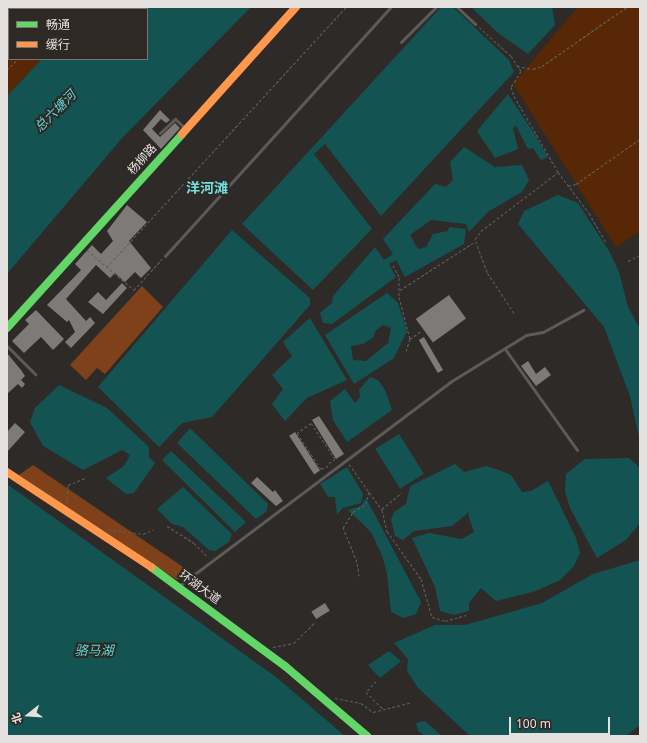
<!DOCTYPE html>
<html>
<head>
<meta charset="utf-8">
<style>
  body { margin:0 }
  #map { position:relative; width:647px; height:743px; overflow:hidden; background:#2d2a28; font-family:"Noto Sans","Noto Sans SC",sans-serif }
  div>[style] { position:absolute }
  .green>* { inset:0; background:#582806 }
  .forest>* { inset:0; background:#7e4119 }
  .water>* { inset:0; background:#135453; transform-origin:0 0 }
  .building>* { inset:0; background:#7d7a78; transform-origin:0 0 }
  .path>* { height:1px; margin-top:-0.5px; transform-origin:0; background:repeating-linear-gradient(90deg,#61605f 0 3px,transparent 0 5px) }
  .lane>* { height:3px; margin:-1.5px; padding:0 1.5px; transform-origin:1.5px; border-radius:1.5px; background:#5c5b5a }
  .fast>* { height:8px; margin:-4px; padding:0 4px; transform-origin:4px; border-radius:4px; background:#63d668 }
  .slow>* { height:8px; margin:-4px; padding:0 4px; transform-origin:4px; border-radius:4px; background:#ff974d }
  span { translate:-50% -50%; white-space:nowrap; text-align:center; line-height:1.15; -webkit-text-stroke:4px #2f2926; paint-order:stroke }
  .street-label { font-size:12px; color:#e5e1df }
  .water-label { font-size:13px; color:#59dad8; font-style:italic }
  .quarter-label { font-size:14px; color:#74e0dd; font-weight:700 }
  .frame { position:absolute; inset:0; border:8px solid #e5e1df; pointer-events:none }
  .legend { position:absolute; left:8px; top:8px; width:140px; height:52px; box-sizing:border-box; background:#2f2926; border:1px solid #787370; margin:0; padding:5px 7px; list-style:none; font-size:12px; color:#e5e1df }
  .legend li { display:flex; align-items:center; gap:8px; height:20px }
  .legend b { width:20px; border:1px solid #787370 }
  .north { position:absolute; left:8px; top:695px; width:40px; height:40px; -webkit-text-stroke:3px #2f2926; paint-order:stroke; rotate:253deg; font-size:11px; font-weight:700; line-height:16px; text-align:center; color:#e5e1df }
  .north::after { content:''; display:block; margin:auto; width:14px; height:18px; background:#e5e1df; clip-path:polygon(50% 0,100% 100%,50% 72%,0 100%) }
  .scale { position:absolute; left:509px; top:717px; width:101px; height:18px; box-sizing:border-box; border:2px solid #e5e1df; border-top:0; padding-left:5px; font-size:12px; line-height:14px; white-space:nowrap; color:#e5e1df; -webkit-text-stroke:3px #2f2926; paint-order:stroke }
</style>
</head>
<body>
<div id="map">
  <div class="green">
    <i style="clip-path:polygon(7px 7px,96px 7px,9px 9px,9px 59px,42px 59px,7px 96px)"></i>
    <i style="clip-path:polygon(578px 7px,640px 7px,640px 231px,616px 247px,513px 84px)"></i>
  </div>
  <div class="forest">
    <i style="clip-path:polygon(142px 286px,163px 307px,105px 374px,97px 368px,86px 380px,70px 365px)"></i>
    <i style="clip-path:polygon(33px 465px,189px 571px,177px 580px,19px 475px)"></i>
  </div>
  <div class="water">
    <i style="clip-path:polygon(96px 7px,251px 7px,123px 137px,7px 274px,7px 96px,42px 59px,147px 59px,147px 9px,94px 9px)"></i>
    <i style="clip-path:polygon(441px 7px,453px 7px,509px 60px,514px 72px,381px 216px,325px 144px,314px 154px,372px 229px,313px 290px,242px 224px)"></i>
    <i style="clip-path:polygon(471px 7px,552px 7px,555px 25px,528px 54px,498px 33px)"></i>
    <i style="clip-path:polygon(508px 94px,535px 135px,548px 157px,541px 160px,533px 148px,528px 149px,516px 126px,513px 128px,518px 149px,495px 158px,477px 131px)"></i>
    <i style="clip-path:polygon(464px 147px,495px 167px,522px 165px,529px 180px,522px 192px,489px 211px,469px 232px,466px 224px,431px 220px,410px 235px,418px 249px,426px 247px,433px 234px,448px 231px,449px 227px,466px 229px,464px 244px,405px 277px,396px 260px,389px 264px,396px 277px,332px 324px,323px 323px,320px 313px,332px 303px,333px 296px,375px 247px,384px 260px,393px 254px,383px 239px,435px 184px,446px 187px,453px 180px,450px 162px)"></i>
    <i style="clip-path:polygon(558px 195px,578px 203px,609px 251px,619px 272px,628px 307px,640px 329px,640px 442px,630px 396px,604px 327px,518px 224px,524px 211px)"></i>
    <i style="clip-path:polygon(232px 230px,310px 298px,310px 305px,212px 417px,182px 423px,159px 447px,98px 387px)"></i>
    <i style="clip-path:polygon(evenodd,387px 293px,398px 303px,407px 331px,394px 358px,354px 384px,325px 335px,387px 293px,383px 325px,391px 328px,388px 343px,366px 361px,353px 360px,351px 346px,363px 344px,374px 337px,375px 331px,383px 325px)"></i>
    <i style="clip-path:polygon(310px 318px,347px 380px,307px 398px,285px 421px,272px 404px,283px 389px,272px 375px,292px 356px,283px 342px)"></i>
    <i style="clip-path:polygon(370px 377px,378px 380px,385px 390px,392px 410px,347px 442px,333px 420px,330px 401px,345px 389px,355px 403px,360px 397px,359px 390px)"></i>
    <i style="clip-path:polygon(59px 385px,107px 408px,149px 447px,149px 457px,155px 463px,134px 493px,126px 494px,106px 478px,124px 466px,130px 455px,122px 450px,83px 470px,43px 446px,30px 422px,35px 408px)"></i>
    <i style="clip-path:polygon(190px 428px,268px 504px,266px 512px,256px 519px,177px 443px)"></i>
    <i style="left:399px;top:434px;width:47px;height:28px;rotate:58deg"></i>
    <i style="clip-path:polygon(171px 451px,246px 522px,235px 532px,162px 460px)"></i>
    <i style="clip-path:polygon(629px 458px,640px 468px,640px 523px,626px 540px,597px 558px,570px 508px,565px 492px,566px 474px,585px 459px)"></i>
    <i style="clip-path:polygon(455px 464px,464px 472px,486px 466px,499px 470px,511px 475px,522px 492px,531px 491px,548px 481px,576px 538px,580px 553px,574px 566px,560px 580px,536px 591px,496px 601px,481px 588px,469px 603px,469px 611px,454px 615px,440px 611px,435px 587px,412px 538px,429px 533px,462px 539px,474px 532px,468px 514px,470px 511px,452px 526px,414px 531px,403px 540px,395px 536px,391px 520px,394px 512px,406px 504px,410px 486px)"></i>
    <i style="clip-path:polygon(347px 467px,363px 494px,361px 503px,343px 508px,337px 515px,335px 497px,328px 497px,320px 484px)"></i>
    <i style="clip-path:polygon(7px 484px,276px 677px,345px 736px,7px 736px)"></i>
    <i style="clip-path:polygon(183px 487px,232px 534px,229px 542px,215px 551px,209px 550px,183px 527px,172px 524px,157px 509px)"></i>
    <i style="clip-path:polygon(366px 498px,421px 602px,416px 614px,404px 618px,391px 612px,387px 574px,382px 555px,371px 532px,348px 510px,361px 506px)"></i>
    <i style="clip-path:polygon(640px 560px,640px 725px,626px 736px,470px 736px,418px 688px,407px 671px,408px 659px,394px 643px,435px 625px,465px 625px,542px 603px,593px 574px)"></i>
    <i style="clip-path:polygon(389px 651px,401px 661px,380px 678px,368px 665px)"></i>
    <i style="clip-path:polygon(425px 721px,442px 736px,425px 736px,418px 731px,416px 723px)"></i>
  </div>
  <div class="building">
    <i style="clip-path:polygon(160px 110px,170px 120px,166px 123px,161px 119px,152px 129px,160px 137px,175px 123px,180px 128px,161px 149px,143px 130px)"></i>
    <i style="clip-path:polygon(127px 205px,147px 222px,129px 241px,151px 268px,141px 278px,135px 272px,125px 282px,115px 273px,110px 278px,96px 265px,66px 299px,86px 321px,90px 317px,95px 323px,71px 348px,65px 342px,75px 332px,69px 320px,67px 322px,47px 305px,81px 270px,75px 264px,92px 245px,101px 254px,113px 241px,107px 231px)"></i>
    <i style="clip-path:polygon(122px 283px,127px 288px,103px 314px,88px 302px,98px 292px,106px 300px)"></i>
    <i style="left:449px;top:295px;width:29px;height:41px;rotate:54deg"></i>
    <i style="clip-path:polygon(36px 310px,64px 339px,53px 350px,41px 337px,24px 353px,12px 341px,29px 324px,25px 320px)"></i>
    <i style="left:424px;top:337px;width:38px;height:6px;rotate:60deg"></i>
    <i style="clip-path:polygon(7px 353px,21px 370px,25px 376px,21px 380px,25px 384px,22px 388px,18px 384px,7px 394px)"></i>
    <i style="clip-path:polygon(528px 361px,536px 374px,545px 367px,551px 375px,536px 386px,521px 366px)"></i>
    <i style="clip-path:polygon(319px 416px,344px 454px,336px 459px,312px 420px)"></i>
    <i style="clip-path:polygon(15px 423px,25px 432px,7px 452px,7px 432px)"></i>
    <i style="left:295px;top:432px;width:46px;height:7px;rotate:57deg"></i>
    <i style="clip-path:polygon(257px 477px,273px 492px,275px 490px,283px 501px,276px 506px,251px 483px)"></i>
    <i style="left:325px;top:603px;width:9px;height:16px;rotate:58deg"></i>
  </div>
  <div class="path">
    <i style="left:67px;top:9px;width:3px;rotate:-45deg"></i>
    <i style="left:479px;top:27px;width:43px;rotate:42.2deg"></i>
    <i style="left:511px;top:56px;width:18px;rotate:56deg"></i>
    <i style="left:521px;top:71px;width:19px;rotate:122deg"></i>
    <i style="left:511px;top:87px;width:9px;rotate:72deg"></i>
    <i style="left:514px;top:96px;width:88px;rotate:59.9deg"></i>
    <i style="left:558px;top:172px;width:51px;rotate:52.9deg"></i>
    <i style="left:589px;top:213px;width:34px;rotate:60deg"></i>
    <i style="left:517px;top:66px;width:16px;rotate:11deg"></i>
    <i style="left:533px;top:69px;width:9px;rotate:-18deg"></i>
    <i style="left:542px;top:66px;width:103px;rotate:-34.8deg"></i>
    <i style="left:7px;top:70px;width:16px;rotate:-45deg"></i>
    <i style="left:568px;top:186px;width:8px;rotate:-14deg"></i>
    <i style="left:576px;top:184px;width:78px;rotate:-35.1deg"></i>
    <i style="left:87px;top:250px;width:62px;rotate:40.4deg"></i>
    <i style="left:134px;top:290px;width:42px;rotate:-47.9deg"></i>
    <i style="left:628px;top:261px;width:13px;rotate:-27deg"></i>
    <i style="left:393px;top:265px;width:13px;rotate:63deg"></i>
    <i style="left:399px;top:277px;width:20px;rotate:90deg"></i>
    <i style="left:399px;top:297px;width:43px;rotate:75.3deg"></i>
    <i style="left:107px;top:267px;width:353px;rotate:-47.4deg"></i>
    <i style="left:400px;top:290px;width:87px;rotate:-32.8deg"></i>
    <i style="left:514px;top:313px;width:49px;rotate:-123.4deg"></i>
    <i style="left:487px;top:272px;width:35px;rotate:-110deg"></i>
    <i style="left:475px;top:239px;width:10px;rotate:-53deg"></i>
    <i style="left:481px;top:231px;width:96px;rotate:-37.3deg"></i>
    <i style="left:406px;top:351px;width:13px;rotate:-72deg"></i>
    <i style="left:410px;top:339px;width:14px;rotate:-36deg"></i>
    <i style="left:329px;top:463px;width:7px;rotate:-34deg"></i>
    <i style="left:335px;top:459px;width:43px;rotate:-123.7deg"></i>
    <i style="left:311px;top:423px;width:17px;rotate:144deg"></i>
    <i style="left:297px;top:433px;width:43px;rotate:56.3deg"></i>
    <i style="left:321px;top:469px;width:10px;rotate:-24deg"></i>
    <i style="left:349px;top:464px;width:57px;rotate:54.3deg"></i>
    <i style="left:382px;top:510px;width:22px;rotate:77deg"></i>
    <i style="left:387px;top:531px;width:59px;rotate:54.7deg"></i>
    <i style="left:421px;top:579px;width:40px;rotate:74deg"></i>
    <i style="left:432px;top:617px;width:14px;rotate:17deg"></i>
    <i style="left:445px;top:621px;width:22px;rotate:-16deg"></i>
    <i style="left:67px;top:503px;width:18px;rotate:-87deg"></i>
    <i style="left:68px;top:485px;width:18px;rotate:-22deg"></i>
    <i style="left:382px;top:509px;width:26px;rotate:-40deg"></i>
    <i style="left:167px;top:526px;width:32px;rotate:32deg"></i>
    <i style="left:194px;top:543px;width:20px;rotate:45deg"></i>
    <i style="left:108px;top:529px;width:35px;rotate:8deg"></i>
    <i style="left:143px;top:534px;width:11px;rotate:-22deg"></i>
    <i style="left:359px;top:576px;width:14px;rotate:-98deg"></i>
    <i style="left:357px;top:562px;width:37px;rotate:-112deg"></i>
    <i style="left:343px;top:528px;width:19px;rotate:-58deg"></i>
    <i style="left:353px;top:512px;width:15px;rotate:-32deg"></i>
    <i style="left:366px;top:504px;width:13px;rotate:-77deg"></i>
    <i style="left:273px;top:647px;width:21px;rotate:-11deg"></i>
    <i style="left:294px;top:643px;width:30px;rotate:-45deg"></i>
    <i style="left:376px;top:681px;width:15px;rotate:132deg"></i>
    <i style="left:366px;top:692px;width:24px;rotate:45deg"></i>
    <i style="left:335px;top:698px;width:26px;rotate:11deg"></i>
    <i style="left:361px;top:703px;width:15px;rotate:37deg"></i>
    <i style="left:373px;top:712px;width:38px;rotate:-14deg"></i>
  </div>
  <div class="lane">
    <i style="left:457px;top:7px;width:25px;rotate:43deg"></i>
    <i style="left:401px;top:42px;width:49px;rotate:-45deg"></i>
    <i style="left:160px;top:133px;width:21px;rotate:-43deg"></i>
    <i style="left:175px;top:119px;width:15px;rotate:42deg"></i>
    <i style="left:165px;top:256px;width:336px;rotate:-47.8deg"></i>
    <i style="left:7px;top:346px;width:40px;rotate:45deg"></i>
    <i style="left:505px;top:349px;width:124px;rotate:54.5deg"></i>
    <i style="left:180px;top:585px;width:338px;rotate:-36.9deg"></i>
    <i style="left:450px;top:382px;width:89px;rotate:-31.7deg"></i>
    <i style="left:526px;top:335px;width:17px;rotate:-10deg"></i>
    <i style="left:543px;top:332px;width:46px;rotate:-28.8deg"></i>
  </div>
  <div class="fast">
    <i style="left:7px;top:328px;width:261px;rotate:-47.9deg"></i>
    <i style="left:151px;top:567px;width:167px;rotate:36.5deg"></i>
    <i style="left:285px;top:666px;width:108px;rotate:40.5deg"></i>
  </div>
  <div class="slow">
    <i style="left:182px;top:134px;width:171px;rotate:-48.1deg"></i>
    <i style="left:7px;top:472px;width:173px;rotate:33.4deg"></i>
  </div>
  <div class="street-label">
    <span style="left:142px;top:159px;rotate:-48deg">杨柳路</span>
    <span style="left:200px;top:587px;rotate:36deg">环湖大道</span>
  </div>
  <div class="water-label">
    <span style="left:55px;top:111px;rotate:-45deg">总六塘河</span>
    <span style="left:94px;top:650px">骆马湖</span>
  </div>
  <div class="quarter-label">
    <span style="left:207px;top:188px">洋河滩</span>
  </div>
  <div class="frame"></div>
  <ul class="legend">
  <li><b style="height:5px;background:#63d668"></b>畅通</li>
  <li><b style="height:5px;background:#ff974d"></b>缓行</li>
  </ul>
  <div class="north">北</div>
  <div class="scale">100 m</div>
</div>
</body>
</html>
